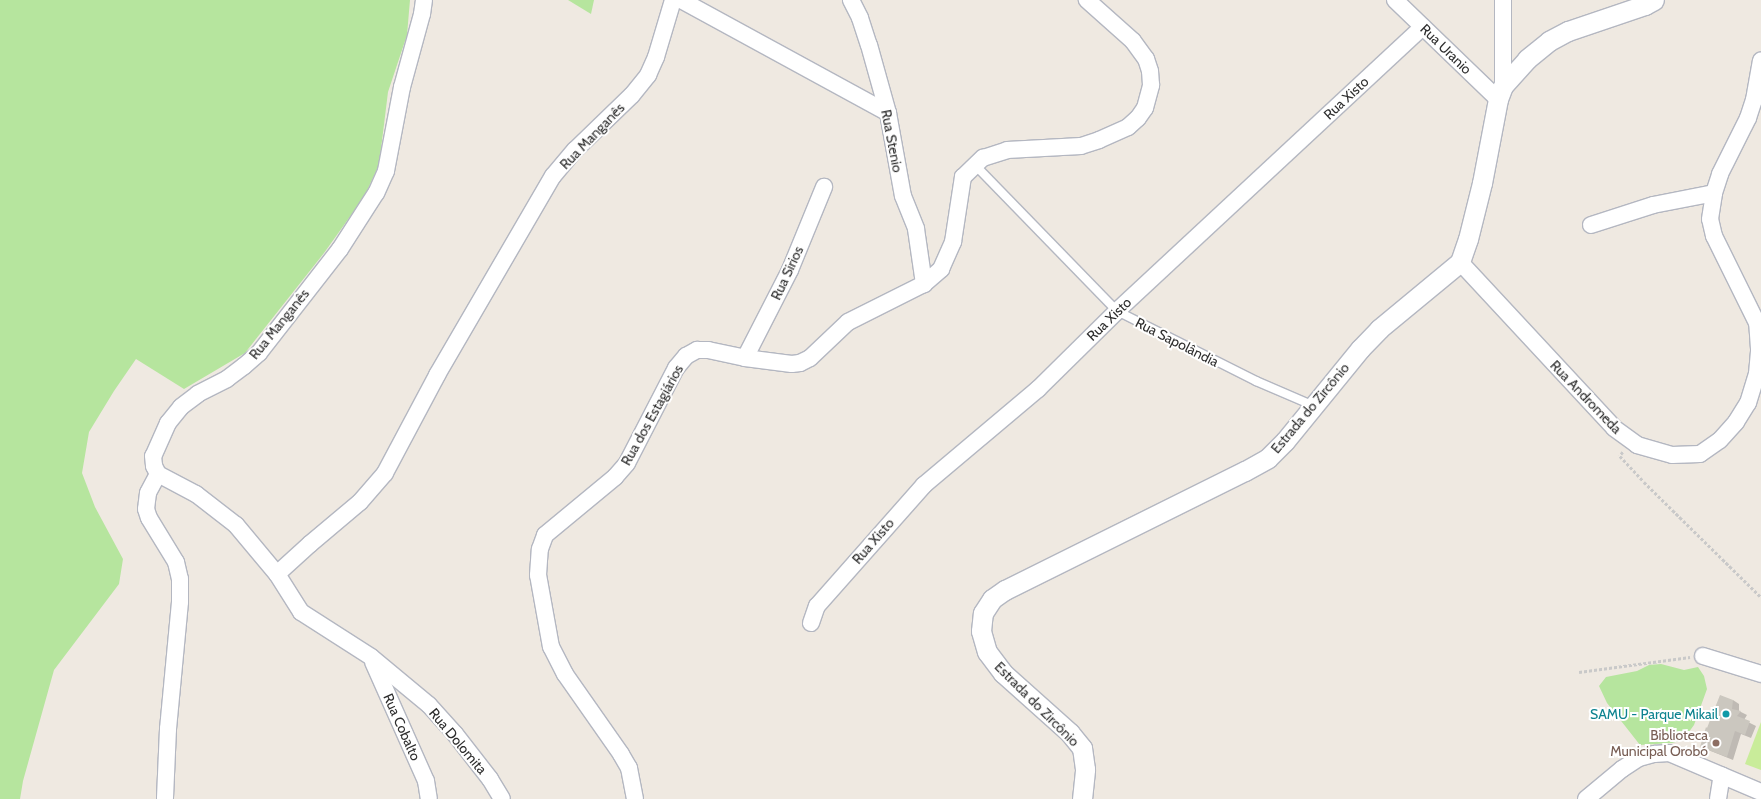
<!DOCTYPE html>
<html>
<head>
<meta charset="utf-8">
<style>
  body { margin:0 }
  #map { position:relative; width:1761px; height:799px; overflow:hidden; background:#efe9e1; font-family:Cabin,sans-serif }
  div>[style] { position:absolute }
  .green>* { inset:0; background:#b6e59e }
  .pitch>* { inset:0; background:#c9ec9a }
  .shadow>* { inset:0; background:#0003 }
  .building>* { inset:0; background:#cbc7bf }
  .path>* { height:2.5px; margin-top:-1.25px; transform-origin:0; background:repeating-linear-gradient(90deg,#c9c9c9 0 3px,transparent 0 5px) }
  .roads { filter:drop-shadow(1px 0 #b4b7c1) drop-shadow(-1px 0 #b4b7c1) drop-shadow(0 1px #b4b7c1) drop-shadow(0 -1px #b4b7c1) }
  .service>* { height:8px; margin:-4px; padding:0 4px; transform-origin:4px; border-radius:4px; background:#fff }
  .minor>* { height:16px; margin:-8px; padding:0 8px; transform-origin:8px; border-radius:8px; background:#fff }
  .tertiary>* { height:19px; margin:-9.5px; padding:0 9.5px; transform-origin:9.5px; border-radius:9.5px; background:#fff }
  .dots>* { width:11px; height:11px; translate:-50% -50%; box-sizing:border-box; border:2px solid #fff; border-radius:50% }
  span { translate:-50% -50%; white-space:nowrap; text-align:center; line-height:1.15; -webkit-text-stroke:4px #fff; paint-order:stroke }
  .street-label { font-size:14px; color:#2e2e2e }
  .culture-label { font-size:14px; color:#0d838f }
  .right { translate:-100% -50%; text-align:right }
  .education-label { font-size:14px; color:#785e54 }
</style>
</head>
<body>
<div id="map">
  <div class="green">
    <i style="clip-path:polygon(0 0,410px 0,407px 35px,388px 92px,379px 165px,364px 197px,324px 253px,245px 353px,184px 389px,136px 359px,114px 391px,89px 432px,82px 473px,95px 507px,123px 559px,119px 584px,54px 670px,23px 781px,20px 799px,0 799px)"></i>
    <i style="clip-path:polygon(568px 0,594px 0,591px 14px)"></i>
    <i style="clip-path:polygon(1661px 664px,1684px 670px,1698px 667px,1704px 676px,1707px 689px,1694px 725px,1683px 740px,1672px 743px,1640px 745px,1607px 703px,1599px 686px,1606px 677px,1637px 671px,1649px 665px)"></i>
  </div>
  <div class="pitch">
    <i style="clip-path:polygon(1761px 722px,1761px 770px,1745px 764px)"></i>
  </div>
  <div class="shadow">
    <i style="clip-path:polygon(1733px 700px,1739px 704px,1739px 711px,1747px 715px,1744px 720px,1756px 726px,1751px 738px,1741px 734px,1733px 760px,1701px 747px,1708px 729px)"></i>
  </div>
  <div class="building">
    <i style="clip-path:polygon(1720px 695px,1733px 700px,1732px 709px,1741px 711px,1737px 716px,1750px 721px,1745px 735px,1735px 731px,1727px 757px,1700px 747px,1706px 727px,1707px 728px)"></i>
  </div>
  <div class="path">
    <i style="left:1623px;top:452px;width:5px;rotate:127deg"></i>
    <i style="left:1620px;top:456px;width:35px;rotate:47deg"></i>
    <i style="left:1644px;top:482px;width:164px;rotate:44.5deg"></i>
    <i style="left:1579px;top:672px;width:112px;rotate:-7.7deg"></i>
  </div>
  <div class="roads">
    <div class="service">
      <i style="left:975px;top:165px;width:204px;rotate:45.8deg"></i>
      <i style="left:1117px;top:311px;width:156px;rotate:26.7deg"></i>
      <i style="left:1256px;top:381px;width:63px;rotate:23.3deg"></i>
    </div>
    <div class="minor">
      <i style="left:424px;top:0;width:14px;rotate:98deg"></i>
      <i style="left:422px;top:14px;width:76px;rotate:105.3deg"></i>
      <i style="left:402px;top:87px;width:86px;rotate:100.8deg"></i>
      <i style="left:386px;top:171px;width:24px;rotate:114deg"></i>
      <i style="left:376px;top:193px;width:67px;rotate:122.7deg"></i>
      <i style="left:340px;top:249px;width:132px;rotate:127.9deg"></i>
      <i style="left:259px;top:353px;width:20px;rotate:139deg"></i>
      <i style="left:244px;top:366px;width:21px;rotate:143deg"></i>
      <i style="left:227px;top:379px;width:33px;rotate:153deg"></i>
      <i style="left:198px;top:394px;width:21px;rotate:143deg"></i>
      <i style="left:181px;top:407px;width:21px;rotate:129deg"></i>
      <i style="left:168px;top:423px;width:36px;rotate:114deg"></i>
      <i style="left:153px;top:456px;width:10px;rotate:84deg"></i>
      <i style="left:154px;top:466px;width:9px;rotate:63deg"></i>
      <i style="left:158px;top:474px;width:43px;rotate:27.8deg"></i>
      <i style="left:196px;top:494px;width:51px;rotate:37.8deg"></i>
      <i style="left:236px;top:525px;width:64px;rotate:50.1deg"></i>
      <i style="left:277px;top:574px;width:45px;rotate:57.7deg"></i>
      <i style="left:301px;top:612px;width:83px;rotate:32.7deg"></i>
      <i style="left:371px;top:657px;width:75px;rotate:39.6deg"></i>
      <i style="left:429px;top:705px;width:39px;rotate:48deg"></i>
      <i style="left:455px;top:734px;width:57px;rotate:52.1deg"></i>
      <i style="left:490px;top:779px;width:23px;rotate:59deg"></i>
      <i style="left:681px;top:0;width:236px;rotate:28.6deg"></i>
      <i style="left:851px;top:0;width:20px;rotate:63deg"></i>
      <i style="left:860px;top:18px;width:28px;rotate:72deg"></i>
      <i style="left:869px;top:45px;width:71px;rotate:74.4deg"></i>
      <i style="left:888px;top:113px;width:84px;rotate:79.8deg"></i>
      <i style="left:903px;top:196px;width:35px;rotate:68deg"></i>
      <i style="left:916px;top:229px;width:56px;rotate:81.7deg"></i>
      <i style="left:1395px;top:0;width:143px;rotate:43.9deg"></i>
      <i style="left:1503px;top:0;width:86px;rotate:90deg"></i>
      <i style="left:1591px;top:225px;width:65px;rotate:-17.9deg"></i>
      <i style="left:1653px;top:205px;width:62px;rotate:-11.1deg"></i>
      <i style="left:1460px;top:262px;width:226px;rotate:47.1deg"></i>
      <i style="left:1614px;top:428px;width:29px;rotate:36deg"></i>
      <i style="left:1637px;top:445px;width:36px;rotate:16deg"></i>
      <i style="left:1672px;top:455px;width:28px;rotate:-2deg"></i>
      <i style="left:1700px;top:454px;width:24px;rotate:-35deg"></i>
      <i style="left:1720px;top:440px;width:24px;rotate:-48deg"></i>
      <i style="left:1736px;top:422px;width:22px;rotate:-58deg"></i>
      <i style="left:1748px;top:403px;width:30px;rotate:-73deg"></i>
      <i style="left:1757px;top:374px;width:25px;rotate:-85deg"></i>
      <i style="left:1759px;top:349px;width:26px;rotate:-94deg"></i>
      <i style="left:1757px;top:323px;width:97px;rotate:-116.3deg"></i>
      <i style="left:1714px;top:236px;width:17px;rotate:-103deg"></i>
      <i style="left:1710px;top:219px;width:26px;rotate:-81deg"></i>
      <i style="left:1714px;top:193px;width:20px;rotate:-72deg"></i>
      <i style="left:1720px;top:174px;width:63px;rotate:-63.4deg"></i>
      <i style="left:1748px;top:118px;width:19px;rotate:-72deg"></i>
      <i style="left:1754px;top:100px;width:40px;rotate:-80deg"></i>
      <i style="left:745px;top:358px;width:99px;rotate:-62.9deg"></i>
      <i style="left:790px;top:270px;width:90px;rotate:-67.7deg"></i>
      <i style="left:158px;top:474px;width:21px;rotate:118deg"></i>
      <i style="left:148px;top:493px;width:16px;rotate:97deg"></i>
      <i style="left:146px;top:509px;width:9px;rotate:72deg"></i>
      <i style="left:149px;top:518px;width:52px;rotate:58.5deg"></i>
      <i style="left:176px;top:562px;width:17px;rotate:77deg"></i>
      <i style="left:180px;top:579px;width:23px;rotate:90deg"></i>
      <i style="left:180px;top:602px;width:128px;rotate:95.4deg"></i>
      <i style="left:168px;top:729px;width:70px;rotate:92.5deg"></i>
      <i style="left:277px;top:574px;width:45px;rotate:-42.3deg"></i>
      <i style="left:310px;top:544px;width:65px;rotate:-40deg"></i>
      <i style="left:360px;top:502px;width:38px;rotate:-49deg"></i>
      <i style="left:385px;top:473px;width:111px;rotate:-62deg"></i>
      <i style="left:437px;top:375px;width:230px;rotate:-59.8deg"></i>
      <i style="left:553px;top:176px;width:34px;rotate:-50deg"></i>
      <i style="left:575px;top:150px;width:79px;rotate:-44deg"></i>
      <i style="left:632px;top:95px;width:26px;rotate:-51deg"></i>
      <i style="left:648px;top:75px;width:20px;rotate:-66deg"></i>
      <i style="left:656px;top:57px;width:59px;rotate:-73.4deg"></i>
      <i style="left:811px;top:623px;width:18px;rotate:-71deg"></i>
      <i style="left:817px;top:606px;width:162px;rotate:-48.5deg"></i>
      <i style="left:924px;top:485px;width:149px;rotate:-40.1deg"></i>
      <i style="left:1038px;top:389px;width:111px;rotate:-44.6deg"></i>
      <i style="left:1117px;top:311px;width:417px;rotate:-42.9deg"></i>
      <i style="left:1703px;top:656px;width:61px;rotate:17.2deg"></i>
      <i style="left:373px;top:662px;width:130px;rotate:66deg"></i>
      <i style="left:426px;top:781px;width:18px;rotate:81deg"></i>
      <i style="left:635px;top:799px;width:32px;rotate:-101deg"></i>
      <i style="left:629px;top:768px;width:16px;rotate:-120deg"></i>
      <i style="left:621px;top:754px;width:98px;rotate:-125deg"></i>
      <i style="left:565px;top:674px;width:30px;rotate:-117deg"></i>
      <i style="left:551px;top:647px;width:73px;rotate:-100.2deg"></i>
      <i style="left:538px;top:575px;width:26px;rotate:-86deg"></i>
      <i style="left:540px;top:549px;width:15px;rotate:-70deg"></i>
      <i style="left:545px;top:535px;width:91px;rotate:-39.6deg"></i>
      <i style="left:615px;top:477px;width:18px;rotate:-49deg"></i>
      <i style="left:627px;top:463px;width:107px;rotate:-62.7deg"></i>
      <i style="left:676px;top:368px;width:16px;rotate:-50deg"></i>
      <i style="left:686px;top:356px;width:13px;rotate:-29deg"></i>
      <i style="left:697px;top:350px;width:11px"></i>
      <i style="left:708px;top:350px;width:38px;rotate:12deg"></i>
      <i style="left:745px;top:358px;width:47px;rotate:7.3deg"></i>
      <i style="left:792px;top:364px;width:8px;rotate:-7deg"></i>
      <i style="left:800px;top:363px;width:11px;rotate:-27deg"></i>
      <i style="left:810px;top:358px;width:52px;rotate:-43.5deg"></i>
      <i style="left:848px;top:322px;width:85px;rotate:-26.6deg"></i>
      <i style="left:924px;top:284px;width:23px;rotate:-41deg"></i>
      <i style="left:941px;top:269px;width:30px;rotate:-66deg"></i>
      <i style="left:953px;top:242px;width:66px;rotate:-81.3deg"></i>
      <i style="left:963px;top:177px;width:28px;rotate:-44deg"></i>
      <i style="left:983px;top:158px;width:25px;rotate:-18deg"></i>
      <i style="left:1007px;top:150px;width:74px;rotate:-3.1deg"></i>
      <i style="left:1081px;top:146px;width:19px;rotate:-18deg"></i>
      <i style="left:1099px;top:140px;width:32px;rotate:-24deg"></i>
      <i style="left:1128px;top:127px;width:13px;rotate:-42deg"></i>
      <i style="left:1138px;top:118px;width:12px;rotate:-55deg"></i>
      <i style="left:1145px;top:108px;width:24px;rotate:-75deg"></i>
      <i style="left:1151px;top:85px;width:14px;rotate:-94deg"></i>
      <i style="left:1150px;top:71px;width:13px;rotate:-108deg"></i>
      <i style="left:1146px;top:59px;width:22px;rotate:-126deg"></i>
      <i style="left:1133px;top:41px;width:62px;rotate:-138.3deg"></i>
      <i style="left:1586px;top:799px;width:47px;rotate:-39.8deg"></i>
      <i style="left:1622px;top:769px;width:20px;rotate:-33deg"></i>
      <i style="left:1639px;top:758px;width:16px;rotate:-15deg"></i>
      <i style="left:1654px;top:754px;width:15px;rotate:-4deg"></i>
      <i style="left:1669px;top:753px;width:100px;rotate:23deg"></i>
      <i style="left:1718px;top:799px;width:24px;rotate:-81deg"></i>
    </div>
    <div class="tertiary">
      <i style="left:1082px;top:799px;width:30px;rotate:-84deg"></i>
      <i style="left:1085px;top:769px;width:21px;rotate:-98deg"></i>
      <i style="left:1082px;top:748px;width:19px;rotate:-129deg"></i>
      <i style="left:1070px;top:733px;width:90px;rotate:-138.2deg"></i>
      <i style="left:1003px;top:673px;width:26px;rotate:-127deg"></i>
      <i style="left:987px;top:652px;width:22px;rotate:-106deg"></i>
      <i style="left:981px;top:631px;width:18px;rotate:-84deg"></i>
      <i style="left:983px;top:613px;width:17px;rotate:-57deg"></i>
      <i style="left:992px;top:599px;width:16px;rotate:-35deg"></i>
      <i style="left:1005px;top:590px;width:268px;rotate:-26.4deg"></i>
      <i style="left:1245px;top:471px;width:26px;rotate:-29deg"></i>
      <i style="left:1268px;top:458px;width:24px;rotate:-45deg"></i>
      <i style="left:1285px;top:441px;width:119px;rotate:-50.8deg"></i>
      <i style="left:1360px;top:349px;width:28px;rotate:-46deg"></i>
      <i style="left:1379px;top:329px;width:105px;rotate:-39.6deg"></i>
      <i style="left:1460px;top:262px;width:24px;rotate:-71deg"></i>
      <i style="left:1468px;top:239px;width:58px;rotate:-76deg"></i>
      <i style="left:1482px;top:183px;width:86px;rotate:-79.2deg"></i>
      <i style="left:1498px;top:99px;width:14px;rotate:-69deg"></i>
      <i style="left:1503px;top:86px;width:36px;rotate:-48deg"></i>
      <i style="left:1527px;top:59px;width:28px;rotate:-39deg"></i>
      <i style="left:1549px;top:41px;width:21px;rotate:-28deg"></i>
      <i style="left:1568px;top:31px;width:81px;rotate:-18.7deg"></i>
      <i style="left:1645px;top:5px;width:10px;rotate:-29deg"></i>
    </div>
  </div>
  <div class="dots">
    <i style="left:1726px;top:714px;background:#0f9aa8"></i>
    <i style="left:1716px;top:743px;background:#8d6e63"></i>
  </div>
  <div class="street-label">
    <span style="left:1446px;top:49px;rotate:44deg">Rua Uranio</span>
    <span style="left:1346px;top:98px;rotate:-43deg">Rua Xisto</span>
    <span style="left:592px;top:136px;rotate:-46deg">Rua Manganês</span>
    <span style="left:892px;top:141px;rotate:79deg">Rua Stenio</span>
    <span style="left:787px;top:273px;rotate:-65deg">Rua Sirios</span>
    <span style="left:1109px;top:319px;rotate:-44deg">Rua Xisto</span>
    <span style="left:279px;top:324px;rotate:-51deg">Rua Manganês</span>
    <span style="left:1177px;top:342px;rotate:27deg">Rua Sapolândia</span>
    <span style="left:1586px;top:397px;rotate:46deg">Rua Andromeda</span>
    <span style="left:1310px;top:408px;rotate:-50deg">Estrada do Zircônio</span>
    <span style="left:652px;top:415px;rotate:-61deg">Rua dos Estagiários</span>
    <span style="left:873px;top:541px;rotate:-49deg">Rua Xisto</span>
    <span style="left:1037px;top:704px;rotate:45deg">Estrada do Zircônio</span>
    <span style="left:402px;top:727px;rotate:66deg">Rua Cobalto</span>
    <span style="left:458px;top:741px;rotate:50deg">Rua Dolomita</span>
  </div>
  <div class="culture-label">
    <span class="right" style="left:1718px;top:714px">SAMU - Parque Mikail</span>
  </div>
  <div class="education-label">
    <span class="right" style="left:1708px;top:743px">Biblioteca<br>Municipal Orobó</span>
  </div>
</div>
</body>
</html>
